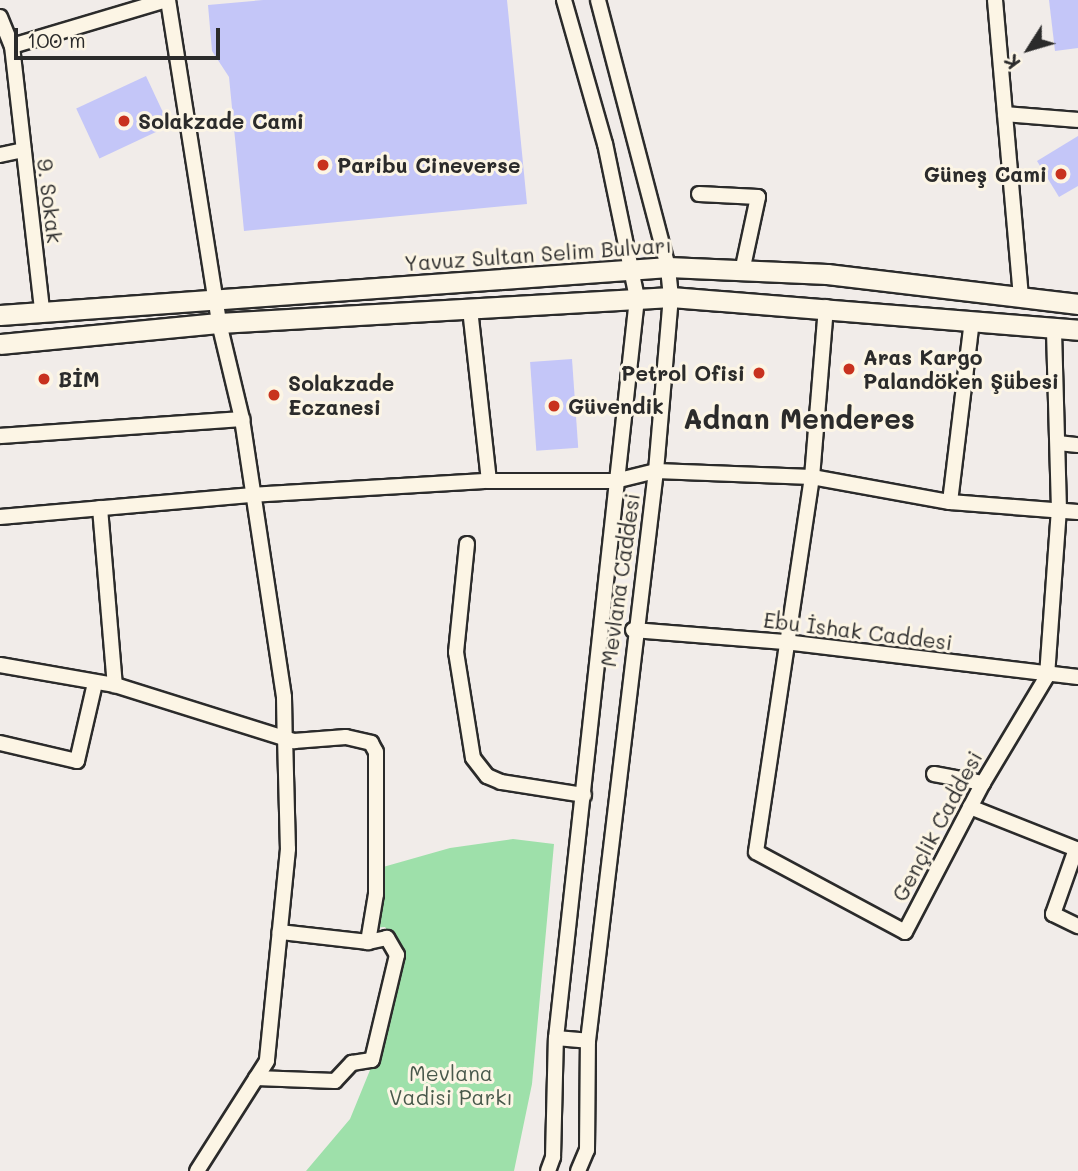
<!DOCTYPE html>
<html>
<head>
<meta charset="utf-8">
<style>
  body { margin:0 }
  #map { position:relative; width:1078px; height:1171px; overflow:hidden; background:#f1ece9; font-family:Mali,sans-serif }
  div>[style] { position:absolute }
  .green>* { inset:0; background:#9ee0aa }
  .building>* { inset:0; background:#c4c6f8; transform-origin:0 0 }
  .roads { filter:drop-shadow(2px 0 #2b2b2b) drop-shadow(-2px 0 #2b2b2b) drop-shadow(0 2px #2b2b2b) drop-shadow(0 -2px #2b2b2b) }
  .minor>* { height:14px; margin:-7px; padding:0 7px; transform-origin:7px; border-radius:7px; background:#fcf5e5 }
  .major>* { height:19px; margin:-9.5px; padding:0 9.5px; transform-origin:9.5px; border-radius:9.5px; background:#fcf5e5 }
  .dots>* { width:19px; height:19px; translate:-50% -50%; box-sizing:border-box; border:4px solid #fcf5e5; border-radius:50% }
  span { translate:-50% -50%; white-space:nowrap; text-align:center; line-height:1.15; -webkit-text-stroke:6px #fcf5e5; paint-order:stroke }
  .poi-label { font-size:21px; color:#2b2b2b; font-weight:700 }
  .left { translate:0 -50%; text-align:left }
  .right { translate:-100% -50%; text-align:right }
  .street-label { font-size:21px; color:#2b2b2b }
  .park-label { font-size:21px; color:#48584b }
  .district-label { font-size:28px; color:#2b2b2b; font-weight:700 }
  .north { position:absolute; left:994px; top:14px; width:70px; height:70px; -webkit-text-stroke:5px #fcf5e5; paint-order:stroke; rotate:233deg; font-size:19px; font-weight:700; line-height:28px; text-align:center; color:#2b2b2b }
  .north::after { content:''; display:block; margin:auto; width:24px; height:32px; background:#2b2b2b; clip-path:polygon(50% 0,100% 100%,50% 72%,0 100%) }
  .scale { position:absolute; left:14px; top:28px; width:206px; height:32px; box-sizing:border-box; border:4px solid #2b2b2b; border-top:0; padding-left:9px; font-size:21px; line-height:24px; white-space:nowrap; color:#2b2b2b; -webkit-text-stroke:5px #fcf5e5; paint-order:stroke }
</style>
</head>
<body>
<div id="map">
  <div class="green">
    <i style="clip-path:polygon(513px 839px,554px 844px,532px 1084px,514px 1171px,306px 1171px,350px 1119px,377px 1053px,398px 945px,385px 927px,370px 928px,376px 869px,450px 848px)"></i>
  </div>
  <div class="building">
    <i style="clip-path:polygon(263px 0,507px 0,527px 204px,244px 231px,229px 77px,212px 51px,208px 5px)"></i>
    <i style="clip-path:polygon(1049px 0,1078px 0,1078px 48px,1055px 51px)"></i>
    <i style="left:146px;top:76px;width:55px;height:77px;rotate:65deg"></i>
    <i style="clip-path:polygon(1078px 136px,1078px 186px,1059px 197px,1037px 161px)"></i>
    <i style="left:572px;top:359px;width:89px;height:42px;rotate:86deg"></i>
  </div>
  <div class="roads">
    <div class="minor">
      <i style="left:168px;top:0;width:327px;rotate:81deg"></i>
      <i style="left:219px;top:323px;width:99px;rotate:76.5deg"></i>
      <i style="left:242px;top:419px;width:281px;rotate:81.4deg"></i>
      <i style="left:284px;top:697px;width:39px;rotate:89deg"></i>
      <i style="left:285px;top:736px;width:113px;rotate:88.5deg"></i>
      <i style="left:288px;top:849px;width:213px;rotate:95.7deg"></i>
      <i style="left:267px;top:1061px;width:130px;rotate:122.5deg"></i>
      <i style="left:995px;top:0;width:299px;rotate:85deg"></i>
      <i style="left:0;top:17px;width:31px;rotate:68deg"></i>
      <i style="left:12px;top:46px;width:265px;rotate:83.5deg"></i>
      <i style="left:12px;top:46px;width:161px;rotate:-16.6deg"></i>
      <i style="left:1005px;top:114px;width:73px;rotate:4.7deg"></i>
      <i style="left:0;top:155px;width:24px;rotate:-12deg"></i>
      <i style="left:699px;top:194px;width:59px;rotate:2.9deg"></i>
      <i style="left:758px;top:197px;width:72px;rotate:102.1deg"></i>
      <i style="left:826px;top:307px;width:171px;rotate:94.7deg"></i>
      <i style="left:812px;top:477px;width:379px;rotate:98.5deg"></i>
      <i style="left:756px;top:852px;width:169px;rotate:28.2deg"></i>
      <i style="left:905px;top:932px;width:168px;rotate:-62.4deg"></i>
      <i style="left:983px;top:783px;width:125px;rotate:-59.1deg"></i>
      <i style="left:1047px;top:676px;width:166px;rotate:-85.9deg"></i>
      <i style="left:1059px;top:510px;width:182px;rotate:-91.6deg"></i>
      <i style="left:470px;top:309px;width:173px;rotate:83.7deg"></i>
      <i style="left:0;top:436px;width:243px;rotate:-4deg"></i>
      <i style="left:1058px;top:443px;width:20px;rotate:6deg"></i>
      <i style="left:950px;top:502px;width:183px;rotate:-83.1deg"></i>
      <i style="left:100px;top:508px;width:178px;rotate:85.2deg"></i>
      <i style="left:0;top:517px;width:251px;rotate:-5deg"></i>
      <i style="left:250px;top:495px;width:239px;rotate:-3.4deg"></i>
      <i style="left:489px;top:481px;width:126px"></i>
      <i style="left:615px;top:481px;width:42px;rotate:-13.7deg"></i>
      <i style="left:656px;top:471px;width:156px;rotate:2.2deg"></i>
      <i style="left:812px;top:477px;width:140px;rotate:10.3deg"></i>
      <i style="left:950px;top:502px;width:128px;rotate:4.5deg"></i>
      <i style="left:467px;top:544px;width:109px;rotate:95.8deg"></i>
      <i style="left:456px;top:652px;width:107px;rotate:80.9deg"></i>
      <i style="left:473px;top:758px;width:23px;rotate:52deg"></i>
      <i style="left:487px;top:776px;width:15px;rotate:23deg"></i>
      <i style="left:501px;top:782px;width:84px;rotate:8.9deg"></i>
      <i style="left:633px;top:630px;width:152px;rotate:4.5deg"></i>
      <i style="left:785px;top:642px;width:295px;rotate:6.8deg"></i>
      <i style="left:0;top:665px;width:117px;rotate:9.9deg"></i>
      <i style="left:115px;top:685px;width:188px;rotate:17.4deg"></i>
      <i style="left:294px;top:741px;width:52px;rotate:-4.4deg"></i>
      <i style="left:346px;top:737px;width:26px;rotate:13deg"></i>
      <i style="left:371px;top:743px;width:10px;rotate:61deg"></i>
      <i style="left:376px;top:752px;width:142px;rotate:90deg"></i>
      <i style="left:376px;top:894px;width:49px;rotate:99.5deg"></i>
      <i style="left:0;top:743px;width:79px;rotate:13.2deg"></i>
      <i style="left:77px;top:761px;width:80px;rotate:-77deg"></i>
      <i style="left:934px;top:774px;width:50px;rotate:10.4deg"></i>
      <i style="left:970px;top:807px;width:114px;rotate:21.6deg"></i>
      <i style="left:1076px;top:849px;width:69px;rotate:109.5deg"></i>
      <i style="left:1053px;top:914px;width:28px;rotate:26deg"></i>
      <i style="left:556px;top:1038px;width:32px;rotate:5deg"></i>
      <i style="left:256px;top:1078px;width:79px;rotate:2.2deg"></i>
      <i style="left:335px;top:1081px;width:25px;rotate:-47deg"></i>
      <i style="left:352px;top:1063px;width:20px;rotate:-9deg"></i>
      <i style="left:372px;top:1060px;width:108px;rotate:-76.6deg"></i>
      <i style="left:397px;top:955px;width:20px;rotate:-120deg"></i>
      <i style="left:387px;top:938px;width:19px;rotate:168deg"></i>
      <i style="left:368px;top:942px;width:89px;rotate:-173.5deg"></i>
      <i style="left:548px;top:1171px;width:15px;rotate:-70deg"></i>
      <i style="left:553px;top:1157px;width:119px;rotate:-88.6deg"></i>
      <i style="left:556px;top:1038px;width:744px;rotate:-83.75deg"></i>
      <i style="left:637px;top:298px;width:157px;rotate:-101.7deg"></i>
      <i style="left:605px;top:144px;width:150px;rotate:-105.9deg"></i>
      <i style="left:578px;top:1171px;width:23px;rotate:-67deg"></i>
      <i style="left:587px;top:1150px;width:109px;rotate:-89.5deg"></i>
      <i style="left:588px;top:1041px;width:574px;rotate:-83.2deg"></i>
      <i style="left:656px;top:471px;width:175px;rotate:-85.1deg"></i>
      <i style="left:671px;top:297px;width:30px;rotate:-96deg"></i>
      <i style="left:668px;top:267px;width:276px;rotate:-104.7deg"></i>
    </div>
    <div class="major">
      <i style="left:0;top:315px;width:670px;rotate:-4.11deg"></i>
      <i style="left:668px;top:267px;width:159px;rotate:2.5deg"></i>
      <i style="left:827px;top:274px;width:253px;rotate:6.8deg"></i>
      <i style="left:0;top:344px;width:220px;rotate:-5.5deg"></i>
      <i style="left:219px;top:323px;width:453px;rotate:-3.3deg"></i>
      <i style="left:671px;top:297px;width:408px;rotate:4.6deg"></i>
    </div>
  </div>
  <div class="dots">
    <i style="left:124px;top:121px;background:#c8321e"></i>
    <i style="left:323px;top:165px;background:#c8321e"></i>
    <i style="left:1061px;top:174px;background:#c8321e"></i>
    <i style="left:849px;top:369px;background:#c8321e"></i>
    <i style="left:759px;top:373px;background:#c8321e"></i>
    <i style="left:44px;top:379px;background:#c8321e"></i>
    <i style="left:274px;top:395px;background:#c8321e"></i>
    <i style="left:554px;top:406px;background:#c8321e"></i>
  </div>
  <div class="poi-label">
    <span class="left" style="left:138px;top:121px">Solakzade Cami</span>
    <span class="left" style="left:337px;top:165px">Paribu Cineverse</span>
    <span class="right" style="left:1047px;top:174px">Güneş Cami</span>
    <span class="left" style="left:863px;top:369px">Aras Kargo<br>Palandöken Şübesi</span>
    <span class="right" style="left:745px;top:373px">Petrol Ofisi</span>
    <span class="left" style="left:58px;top:379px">BİM</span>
    <span class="left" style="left:288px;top:395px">Solakzade<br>Eczanesi</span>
    <span class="left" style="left:568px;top:406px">Güvendik</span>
  </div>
  <div class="street-label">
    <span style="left:50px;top:201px;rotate:83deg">9. Sokak</span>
    <span style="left:538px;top:254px;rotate:-4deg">Yavuz Sultan Selim Bulvarı</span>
    <span style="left:620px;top:580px;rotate:-82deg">Mevlana Caddesi</span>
    <span style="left:858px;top:631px;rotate:7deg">Ebu İshak Caddesi</span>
    <span style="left:937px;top:826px;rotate:-62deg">Gençlik Caddesi</span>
  </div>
  <div class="park-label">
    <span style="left:451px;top:1085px">Mevlana<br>Vadisi Parkı</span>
  </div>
  <div class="district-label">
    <span style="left:799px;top:418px">Adnan Menderes</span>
  </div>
  <div class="north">K</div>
  <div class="scale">100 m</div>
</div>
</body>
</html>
